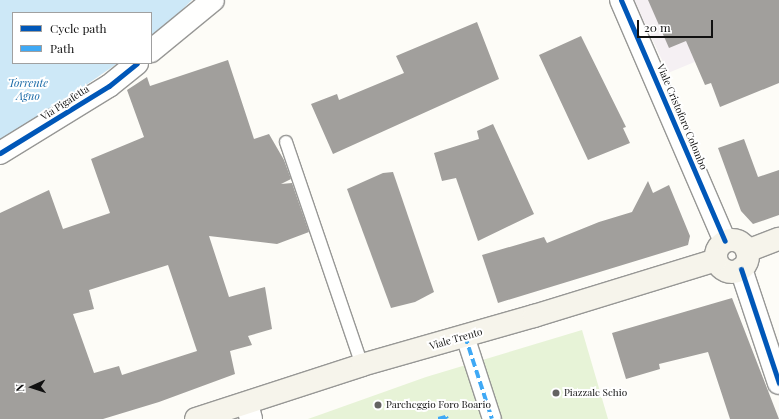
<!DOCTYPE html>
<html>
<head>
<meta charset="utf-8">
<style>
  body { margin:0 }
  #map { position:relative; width:779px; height:419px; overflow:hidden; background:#fdfcf7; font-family:"Playfair Display",serif }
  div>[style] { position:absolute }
  .industrial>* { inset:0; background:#f5f0f3 }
  .green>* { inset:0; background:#e7f3d7 }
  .water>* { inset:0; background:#cde8f7 }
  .building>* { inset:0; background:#a19f9c }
  .roads { filter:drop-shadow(1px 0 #979795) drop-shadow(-1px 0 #979795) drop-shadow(0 1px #979795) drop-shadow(0 -1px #979795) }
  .service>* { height:12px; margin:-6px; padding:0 6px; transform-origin:6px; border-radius:6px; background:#fffffe }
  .pedestrian>* { height:18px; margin:-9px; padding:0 9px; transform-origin:9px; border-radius:9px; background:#fffffe }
  .minor>* { height:22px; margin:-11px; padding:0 11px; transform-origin:11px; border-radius:11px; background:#fffffe }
  .tertiary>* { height:22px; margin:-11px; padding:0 11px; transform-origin:11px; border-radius:11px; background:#fffffe }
  .secondary>* { height:22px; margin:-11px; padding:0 11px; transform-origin:11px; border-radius:11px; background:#f6f4eb }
  .secondary>.ring { margin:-11px; padding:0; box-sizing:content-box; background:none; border:22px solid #f6f4eb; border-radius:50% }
  .quiet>* { height:4px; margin-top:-2px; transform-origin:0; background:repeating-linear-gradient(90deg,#3fa9f5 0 8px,transparent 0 12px) }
  .cycleway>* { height:5px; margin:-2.5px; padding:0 2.5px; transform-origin:2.5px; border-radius:2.5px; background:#0057b8 }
  .dots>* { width:11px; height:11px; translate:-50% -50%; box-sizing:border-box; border:2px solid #fff; border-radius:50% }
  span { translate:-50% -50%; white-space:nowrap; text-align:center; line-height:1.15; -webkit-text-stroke:4px #fff; paint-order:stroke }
  .street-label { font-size:10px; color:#111 }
  .poi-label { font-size:10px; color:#111 }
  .left { translate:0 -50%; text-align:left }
  .water-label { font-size:11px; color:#1768a6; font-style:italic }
  .legend { position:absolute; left:12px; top:12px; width:140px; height:52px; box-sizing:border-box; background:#fff; border:1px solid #a0a0a0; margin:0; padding:5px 7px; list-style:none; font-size:12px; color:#111 }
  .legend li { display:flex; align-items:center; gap:8px; height:20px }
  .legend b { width:20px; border:1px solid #a0a0a0 }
  .north { position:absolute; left:12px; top:367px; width:40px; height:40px; -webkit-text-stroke:3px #fff; paint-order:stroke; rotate:267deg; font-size:11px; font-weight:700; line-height:16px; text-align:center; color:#111 }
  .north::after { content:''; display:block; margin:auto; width:14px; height:18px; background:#111; clip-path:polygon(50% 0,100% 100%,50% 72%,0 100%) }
  .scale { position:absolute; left:637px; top:20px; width:76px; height:18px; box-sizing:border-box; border:2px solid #111; border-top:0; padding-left:5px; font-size:12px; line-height:14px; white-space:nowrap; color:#111; -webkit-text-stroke:3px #fff; paint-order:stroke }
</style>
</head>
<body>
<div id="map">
  <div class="industrial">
    <i style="clip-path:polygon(634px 0,779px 0,779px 27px,668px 73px)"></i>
  </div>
  <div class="green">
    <i style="clip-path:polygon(582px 330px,608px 419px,308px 419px,426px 377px)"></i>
  </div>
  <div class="water">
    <i style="clip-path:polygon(0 0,192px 0,151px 40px,151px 13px,13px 13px,13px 63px,118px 63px,0 144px)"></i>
  </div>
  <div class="building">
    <i style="clip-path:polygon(648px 0,779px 0,779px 83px,720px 107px,711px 83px,705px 85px,686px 41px,669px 48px)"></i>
    <i style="clip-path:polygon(477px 22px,499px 79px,333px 154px,311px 104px,337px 94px,339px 100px,404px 73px,396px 56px)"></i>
    <i style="clip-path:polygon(581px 36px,626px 127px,623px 128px,630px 143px,588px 160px,539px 55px)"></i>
    <i style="clip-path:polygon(evenodd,228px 60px,254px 139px,269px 134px,284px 160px,291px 179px,281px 184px,292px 183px,309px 232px,277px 244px,209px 236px,229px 297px,265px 287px,272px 329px,248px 336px,252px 345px,230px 351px,235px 374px,159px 402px,103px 419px,0 419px,0 213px,49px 190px,63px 229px,110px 213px,91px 159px,144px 137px,127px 90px,147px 77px,150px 86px,228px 60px,168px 265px,197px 351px,122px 375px,119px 366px,94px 373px,73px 314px,94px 309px,89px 290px,168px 265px)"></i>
    <i style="clip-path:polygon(493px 124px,534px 214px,478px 241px,456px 178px,442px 181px,434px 153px,479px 139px,477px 131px)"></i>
    <i style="clip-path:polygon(744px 139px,758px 177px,779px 170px,779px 215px,753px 224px,741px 211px,718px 148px)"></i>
    <i style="clip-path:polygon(393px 172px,434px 292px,415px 302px,391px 308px,347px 189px,383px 173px)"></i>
    <i style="clip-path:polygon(648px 181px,653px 193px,669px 185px,690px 236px,688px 245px,498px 303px,482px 255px,544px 237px,547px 243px,599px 222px,632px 212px)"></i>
    <i style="clip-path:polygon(732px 298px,779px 419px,730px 419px,708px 352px,659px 364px,660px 369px,626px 379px,612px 333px)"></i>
  </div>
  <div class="roads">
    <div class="service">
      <i style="left:286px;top:142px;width:236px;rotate:71.2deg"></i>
    </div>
    <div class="pedestrian">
      <i style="left:465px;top:336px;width:87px;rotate:72deg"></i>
    </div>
    <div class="minor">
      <i style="left:151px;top:51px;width:80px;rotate:-39.4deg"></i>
      <i style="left:0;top:153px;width:128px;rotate:-31.6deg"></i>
      <i style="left:109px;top:86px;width:36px;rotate:-39deg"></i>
      <i style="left:741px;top:269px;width:120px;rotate:71.6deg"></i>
      <i style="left:247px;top:404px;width:16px;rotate:75deg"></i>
    </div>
    <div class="tertiary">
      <i style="left:621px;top:0;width:262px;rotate:66.7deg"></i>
    </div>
    <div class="secondary">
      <i class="ring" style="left:716px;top:240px;width:10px;height:10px"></i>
      <i style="left:747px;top:251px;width:34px;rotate:-21deg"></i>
      <i style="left:196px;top:419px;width:175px;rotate:-18deg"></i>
      <i style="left:362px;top:365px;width:179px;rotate:-15.9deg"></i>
      <i style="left:534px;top:316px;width:190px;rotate:-17.1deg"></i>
    </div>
  </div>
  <div class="quiet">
    <i style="left:465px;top:336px;width:87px;rotate:72deg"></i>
    <i style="left:438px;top:419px;width:8px;rotate:-14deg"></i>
    <i style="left:446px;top:417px;width:2px;rotate:63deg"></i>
  </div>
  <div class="cycleway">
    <i style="left:621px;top:0;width:262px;rotate:66.7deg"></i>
    <i style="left:0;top:153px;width:128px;rotate:-31.6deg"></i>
    <i style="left:109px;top:86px;width:36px;rotate:-39deg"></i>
    <i style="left:741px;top:269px;width:120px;rotate:71.6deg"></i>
  </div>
  <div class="dots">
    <i style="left:556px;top:393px;background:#646362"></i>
    <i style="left:378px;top:405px;background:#646362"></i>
  </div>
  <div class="street-label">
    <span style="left:65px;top:103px;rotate:-33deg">Via Pigafetta</span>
    <span style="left:682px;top:117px;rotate:67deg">Viale Cristoforo Colombo</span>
    <span style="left:456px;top:339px;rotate:-16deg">Viale Trento</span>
  </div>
  <div class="poi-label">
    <span class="left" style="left:564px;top:393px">Piazzale Schio</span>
    <span class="left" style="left:386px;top:405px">Parcheggio Foro Boario</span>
  </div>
  <div class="water-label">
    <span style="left:28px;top:90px">Torrente<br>Agno</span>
  </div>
  <ul class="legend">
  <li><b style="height:5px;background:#0057b8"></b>Cycle path</li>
  <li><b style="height:5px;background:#3fa9f5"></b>Path</li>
  </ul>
  <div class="north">N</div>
  <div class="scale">20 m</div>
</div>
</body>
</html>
